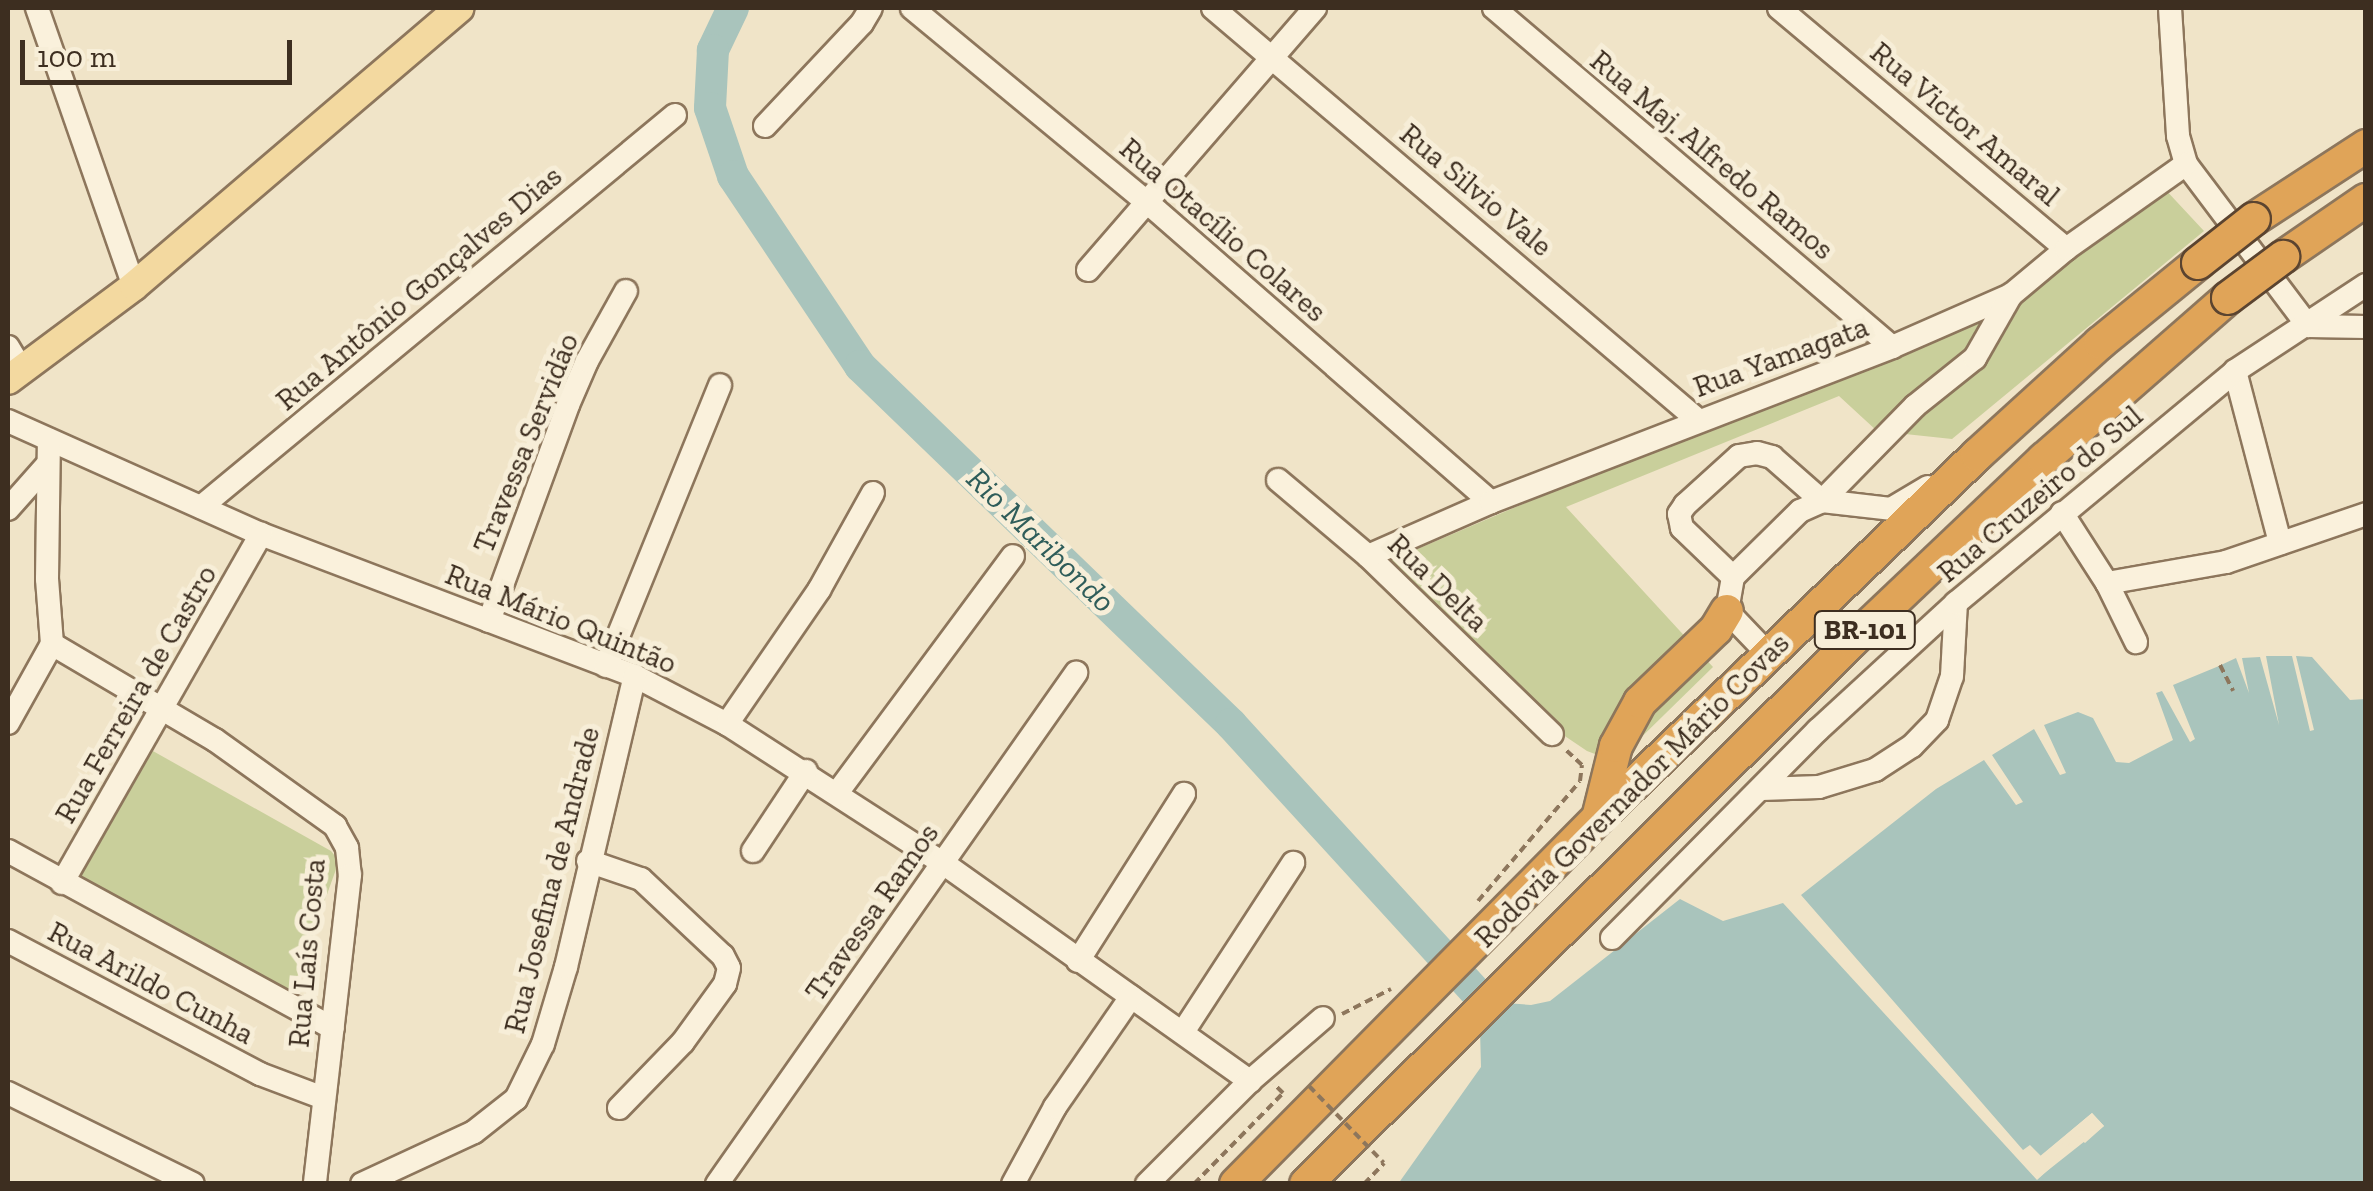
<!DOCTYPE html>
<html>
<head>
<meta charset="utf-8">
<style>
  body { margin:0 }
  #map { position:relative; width:2373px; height:1191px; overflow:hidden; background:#f0e4c8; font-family:"Zilla Slab",serif }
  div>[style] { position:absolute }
  .green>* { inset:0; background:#c9cf9b }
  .water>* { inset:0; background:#a9c4bc }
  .pier>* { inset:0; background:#f0e4c8 }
  .river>* { height:32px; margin:-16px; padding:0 16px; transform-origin:16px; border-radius:16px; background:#a9c4bc }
  .path>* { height:4px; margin-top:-2px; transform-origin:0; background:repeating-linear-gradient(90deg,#8d765c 0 8px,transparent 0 13px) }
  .roads { filter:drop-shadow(2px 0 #8d765c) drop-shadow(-2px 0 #8d765c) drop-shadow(0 2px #8d765c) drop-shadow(0 -2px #8d765c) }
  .minor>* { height:22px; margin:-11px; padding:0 11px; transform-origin:11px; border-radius:11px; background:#faf1dc }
  .major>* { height:28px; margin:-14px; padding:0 14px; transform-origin:14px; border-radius:14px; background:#f3d9a0 }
  .highway>* { height:32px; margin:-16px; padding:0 16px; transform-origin:16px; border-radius:16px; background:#e0a458 }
  .path-bridge>* { height:4px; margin-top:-2px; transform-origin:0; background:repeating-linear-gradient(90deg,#8d765c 0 8px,transparent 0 13px) }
  .bridges { filter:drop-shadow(2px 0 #5b4430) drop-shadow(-2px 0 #5b4430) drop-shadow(0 2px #5b4430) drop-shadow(0 -2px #5b4430) }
  .highway-bridge>* { height:32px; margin:-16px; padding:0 16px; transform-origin:16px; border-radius:16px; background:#e0a458 }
  span { translate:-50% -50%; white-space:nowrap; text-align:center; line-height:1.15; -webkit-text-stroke:10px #f7eed8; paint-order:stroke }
  .shield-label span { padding:2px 8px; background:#f7eed8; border:2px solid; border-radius:8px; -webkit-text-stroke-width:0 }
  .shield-label { font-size:28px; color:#3d2e20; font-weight:700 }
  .street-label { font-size:30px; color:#3d2e20 }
  .water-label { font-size:32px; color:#2f5d5a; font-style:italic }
  .frame { position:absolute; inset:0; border:10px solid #3d2e20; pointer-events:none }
  .scale { position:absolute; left:20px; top:40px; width:272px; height:45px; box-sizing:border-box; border:5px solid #3d2e20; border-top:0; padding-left:12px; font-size:30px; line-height:35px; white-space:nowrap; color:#3d2e20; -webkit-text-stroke:8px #f7eed8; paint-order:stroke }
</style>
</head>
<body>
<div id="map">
  <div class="green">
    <i style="clip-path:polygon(2163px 187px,2204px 231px,1952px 439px,1877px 431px,1839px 396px,1566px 507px,1713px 667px,1616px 762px,1587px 751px,1544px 722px,1387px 562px,1729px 416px,1993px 318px)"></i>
    <i style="clip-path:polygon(144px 746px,331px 851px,339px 861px,294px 986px,287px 992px,72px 875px)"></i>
  </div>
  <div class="water">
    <i style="clip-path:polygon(2266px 656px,2292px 656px,2310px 731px,2314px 730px,2296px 656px,2312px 657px,2350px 700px,2365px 699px,2365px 1183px,1398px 1184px,1481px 1067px,1480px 1030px,1506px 1003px,1531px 1005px,1550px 1001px,1680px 899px,1723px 921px,1783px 903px,2037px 1180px,2081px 1140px,2085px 1143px,2104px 1126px,2092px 1113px,2041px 1156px,2030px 1145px,2023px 1150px,1801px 895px,1936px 789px,1984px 760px,2016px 805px,2023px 802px,1992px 755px,2034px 729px,2060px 775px,2066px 773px,2044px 725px,2078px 712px,2093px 718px,2116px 762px,2129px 763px,2173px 740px,2156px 693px,2162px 691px,2190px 742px,2195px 739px,2173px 685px,2219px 666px,2222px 670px,2221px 665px,2236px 658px,2249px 693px,2242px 658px,2260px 657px,2279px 725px)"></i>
  </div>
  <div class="pier">
    <i style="clip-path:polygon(1783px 898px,2037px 1174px,2078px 1136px,2085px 1137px,2098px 1126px,2091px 1119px,2043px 1160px,2029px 1152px,2021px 1155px,1892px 1007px,2022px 1152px,2029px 1147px,2039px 1157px,2092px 1113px,2104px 1126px,2037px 1179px)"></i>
  </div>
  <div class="river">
    <i style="left:733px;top:8px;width:47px;rotate:115.5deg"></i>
    <i style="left:713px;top:50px;width:58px;rotate:93deg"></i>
    <i style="left:710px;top:108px;width:72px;rotate:71.3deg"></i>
    <i style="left:733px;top:176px;width:229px;rotate:56.2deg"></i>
    <i style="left:860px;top:366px;width:516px;rotate:43.98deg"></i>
    <i style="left:1231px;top:724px;width:391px;rotate:47.6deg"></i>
  </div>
  <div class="path">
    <i style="left:2220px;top:665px;width:29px;rotate:63deg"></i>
    <i style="left:1478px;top:901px;width:157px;rotate:-49.6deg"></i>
    <i style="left:1580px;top:781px;width:16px;rotate:-83deg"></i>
    <i style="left:1582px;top:765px;width:22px;rotate:-137deg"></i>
    <i style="left:1342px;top:1014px;width:55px;rotate:-27deg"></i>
    <i style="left:1194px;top:1184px;width:127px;rotate:-45.6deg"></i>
    <i style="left:1283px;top:1093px;width:13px;rotate:-135deg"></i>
    <i style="left:1364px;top:1184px;width:29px;rotate:-46deg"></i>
  </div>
  <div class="roads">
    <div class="minor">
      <i style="left:37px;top:8px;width:294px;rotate:70.8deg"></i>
      <i style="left:912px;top:8px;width:306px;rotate:39.6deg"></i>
      <i style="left:1148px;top:203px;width:455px;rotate:41.1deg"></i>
      <i style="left:1213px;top:8px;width:636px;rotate:40.35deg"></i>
      <i style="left:1494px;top:8px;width:523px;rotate:40.42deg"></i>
      <i style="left:1779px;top:8px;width:375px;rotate:40deg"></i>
      <i style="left:2170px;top:8px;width:128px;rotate:86.4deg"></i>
      <i style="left:2178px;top:136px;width:29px;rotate:74deg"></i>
      <i style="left:2186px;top:164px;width:203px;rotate:53deg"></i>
      <i style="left:765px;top:126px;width:141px;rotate:-46.7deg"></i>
      <i style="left:862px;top:23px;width:17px;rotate:-59deg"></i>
      <i style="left:1088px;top:270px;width:347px;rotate:-49.1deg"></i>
      <i style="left:2308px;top:326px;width:58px;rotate:1deg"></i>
      <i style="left:8px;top:347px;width:26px;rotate:59deg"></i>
      <i style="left:2235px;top:371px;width:178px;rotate:75.3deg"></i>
      <i style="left:8px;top:421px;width:277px;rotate:24.1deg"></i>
      <i style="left:261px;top:534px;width:400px;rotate:20.8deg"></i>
      <i style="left:635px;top:676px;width:104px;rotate:27.6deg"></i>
      <i style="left:727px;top:724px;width:257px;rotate:32.8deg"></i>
      <i style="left:943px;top:863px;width:377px;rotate:35.4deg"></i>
      <i style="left:1278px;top:480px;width:118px;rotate:40.2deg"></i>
      <i style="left:1368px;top:556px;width:256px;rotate:44.1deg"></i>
      <i style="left:201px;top:507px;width:615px;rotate:-39.59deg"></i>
      <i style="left:8px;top:509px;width:59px;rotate:-48.4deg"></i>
      <i style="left:2062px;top:513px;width:83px;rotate:57.3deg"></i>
      <i style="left:2107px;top:583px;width:66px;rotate:63.8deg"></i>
      <i style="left:1368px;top:556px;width:134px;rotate:-23.7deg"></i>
      <i style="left:1491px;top:502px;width:430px;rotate:-21.1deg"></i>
      <i style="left:1892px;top:347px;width:130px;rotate:-23.6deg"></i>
      <i style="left:2011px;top:295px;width:72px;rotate:-39.9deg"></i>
      <i style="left:2066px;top:249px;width:147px;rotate:-35.3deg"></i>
      <i style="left:1733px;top:577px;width:71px;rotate:-136.1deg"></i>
      <i style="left:1682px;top:528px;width:14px;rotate:-102deg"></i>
      <i style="left:1679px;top:514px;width:11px;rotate:-56deg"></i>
      <i style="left:1685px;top:505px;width:73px;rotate:-42.2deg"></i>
      <i style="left:1739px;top:456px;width:18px;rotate:-9deg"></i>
      <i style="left:1757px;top:453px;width:16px;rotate:15deg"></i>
      <i style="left:1772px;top:457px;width:67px;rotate:41.3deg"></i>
      <i style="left:1822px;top:501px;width:133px;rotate:-45.6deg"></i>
      <i style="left:1915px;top:406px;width:77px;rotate:-38.7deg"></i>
      <i style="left:1975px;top:358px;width:73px;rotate:-60.3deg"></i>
      <i style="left:2107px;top:583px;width:121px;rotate:-10deg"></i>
      <i style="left:2226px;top:562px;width:148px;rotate:-18.9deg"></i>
      <i style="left:489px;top:621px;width:230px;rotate:-69.9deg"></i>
      <i style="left:568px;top:405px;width:48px;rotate:-66.6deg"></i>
      <i style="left:587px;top:361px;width:80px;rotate:-60.9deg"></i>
      <i style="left:52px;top:644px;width:189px;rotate:30.5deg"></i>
      <i style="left:215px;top:740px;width:148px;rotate:35.6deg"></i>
      <i style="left:335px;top:826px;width:25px;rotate:61deg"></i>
      <i style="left:347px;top:848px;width:27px;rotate:84deg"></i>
      <i style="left:350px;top:875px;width:311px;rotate:96.5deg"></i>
      <i style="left:1769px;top:655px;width:61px;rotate:-133.7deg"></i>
      <i style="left:1727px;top:611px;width:35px;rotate:-80deg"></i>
      <i style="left:1733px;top:577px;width:94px;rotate:-44.6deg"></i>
      <i style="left:1800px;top:511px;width:24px;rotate:-24deg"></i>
      <i style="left:1822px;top:501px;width:69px;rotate:6.6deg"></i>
      <i style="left:1891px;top:509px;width:43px;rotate:-30.7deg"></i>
      <i style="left:606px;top:666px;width:303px;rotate:-67.9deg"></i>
      <i style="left:8px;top:723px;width:90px;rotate:-60.9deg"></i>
      <i style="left:52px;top:644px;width:65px;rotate:-94.4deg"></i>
      <i style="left:47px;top:579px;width:139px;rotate:-89.2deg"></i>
      <i style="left:727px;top:724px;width:163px;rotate:-55.5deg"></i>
      <i style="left:819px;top:590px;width:111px;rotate:-60.9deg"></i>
      <i style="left:1762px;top:789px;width:57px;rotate:-2deg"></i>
      <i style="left:1819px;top:787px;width:59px;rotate:-16.9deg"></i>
      <i style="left:1875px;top:770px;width:44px;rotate:-33deg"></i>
      <i style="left:1912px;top:746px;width:36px;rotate:-46deg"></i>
      <i style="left:1937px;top:720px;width:46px;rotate:-71.2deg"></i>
      <i style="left:1952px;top:676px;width:73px;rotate:-86.9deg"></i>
      <i style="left:837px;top:793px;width:295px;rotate:-53.4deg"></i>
      <i style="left:8px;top:851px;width:370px;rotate:28.6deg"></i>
      <i style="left:753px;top:851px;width:96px;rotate:-56.5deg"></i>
      <i style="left:588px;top:861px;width:56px;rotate:18.8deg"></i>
      <i style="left:641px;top:879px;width:112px;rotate:43.2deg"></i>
      <i style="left:723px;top:956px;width:13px;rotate:63deg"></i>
      <i style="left:729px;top:968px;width:16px;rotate:104deg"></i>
      <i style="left:725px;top:984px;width:72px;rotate:125.9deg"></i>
      <i style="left:683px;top:1042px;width:92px;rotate:134.1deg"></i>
      <i style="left:62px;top:883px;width:402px;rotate:-60.3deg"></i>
      <i style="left:1612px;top:938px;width:293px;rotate:-45.3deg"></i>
      <i style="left:1818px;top:730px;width:188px;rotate:-42.6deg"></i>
      <i style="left:1956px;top:603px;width:363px;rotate:-39.7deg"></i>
      <i style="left:2235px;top:371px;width:157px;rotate:-33.3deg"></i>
      <i style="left:8px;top:941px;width:285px;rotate:27.8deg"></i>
      <i style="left:260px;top:1074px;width:68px;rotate:20.6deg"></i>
      <i style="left:1078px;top:961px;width:198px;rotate:-57.6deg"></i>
      <i style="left:1183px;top:1032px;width:202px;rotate:-56.9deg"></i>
      <i style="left:8px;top:1093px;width:206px;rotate:26.2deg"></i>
      <i style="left:362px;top:1184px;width:123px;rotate:-24.9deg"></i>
      <i style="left:474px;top:1132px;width:53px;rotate:-38.2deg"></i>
      <i style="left:516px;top:1099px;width:61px;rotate:-63.9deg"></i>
      <i style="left:543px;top:1044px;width:80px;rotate:-73.4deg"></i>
      <i style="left:566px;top:967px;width:299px;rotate:-76.7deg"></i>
      <i style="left:717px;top:1184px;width:625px;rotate:-54.91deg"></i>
      <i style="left:1013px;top:1184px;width:88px;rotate:-61.4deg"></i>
      <i style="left:1055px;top:1107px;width:134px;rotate:-55.4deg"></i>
      <i style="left:1147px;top:1184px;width:146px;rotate:-45deg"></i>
      <i style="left:1250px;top:1081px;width:96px;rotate:-40.8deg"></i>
    </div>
    <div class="major">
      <i style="left:8px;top:380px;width:157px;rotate:-36.7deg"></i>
      <i style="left:134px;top:286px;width:428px;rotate:-40.5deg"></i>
    </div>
    <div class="highway">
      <i style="left:2254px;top:219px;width:134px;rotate:-33.1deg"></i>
      <i style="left:2283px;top:257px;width:101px;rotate:-34.5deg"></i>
      <i style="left:1598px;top:818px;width:74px;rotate:-76deg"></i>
      <i style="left:1616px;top:746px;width:50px;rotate:-61.4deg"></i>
      <i style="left:1640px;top:702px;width:105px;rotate:-43.8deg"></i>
      <i style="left:1716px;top:629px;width:21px;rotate:-59deg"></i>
      <i style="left:1236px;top:1184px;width:515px;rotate:-45.31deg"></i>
      <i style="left:1598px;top:818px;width:525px;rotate:-43.76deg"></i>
      <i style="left:1977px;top:455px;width:166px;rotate:-42.3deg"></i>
      <i style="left:2100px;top:343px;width:127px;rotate:-39.2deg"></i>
      <i style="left:1306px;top:1184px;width:770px;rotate:-44.84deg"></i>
      <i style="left:1852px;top:641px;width:265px;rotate:-43.5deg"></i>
      <i style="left:2044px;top:459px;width:244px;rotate:-41.2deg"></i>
    </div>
  </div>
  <div class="path-bridge">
    <i style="left:1309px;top:1086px;width:107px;rotate:45.8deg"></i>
  </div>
  <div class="bridges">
    <div class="highway-bridge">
      <i style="left:2198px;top:263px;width:71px;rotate:-38.2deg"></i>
      <i style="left:2228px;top:298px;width:69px;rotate:-36.7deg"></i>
    </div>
  </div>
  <div class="shield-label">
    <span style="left:1865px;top:630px">BR-101</span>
  </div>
  <div class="street-label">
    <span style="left:1965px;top:124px;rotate:40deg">Rua Victor Amaral</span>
    <span style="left:1712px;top:155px;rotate:40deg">Rua Maj. Alfredo Ramos</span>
    <span style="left:1476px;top:190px;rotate:40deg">Rua Silvio Vale</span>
    <span style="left:1223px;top:230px;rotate:41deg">Rua Otacílio Colares</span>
    <span style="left:419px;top:288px;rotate:-40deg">Rua Antônio Gonçalves Dias</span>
    <span style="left:1781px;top:357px;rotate:-20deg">Rua Yamagata</span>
    <span style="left:526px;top:443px;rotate:-68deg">Travessa Servidão</span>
    <span style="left:2040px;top:494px;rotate:-40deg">Rua Cruzeiro do Sul</span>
    <span style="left:1438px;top:583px;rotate:44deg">Rua Delta</span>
    <span style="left:561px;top:619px;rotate:22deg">Rua Mário Quintão</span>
    <span style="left:136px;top:694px;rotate:-60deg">Rua Ferreira de Castro</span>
    <span style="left:1632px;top:790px;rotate:-45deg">Rodovia Governador Mário Covas</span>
    <span style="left:552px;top:880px;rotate:-76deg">Rua Josefina de Andrade</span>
    <span style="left:872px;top:912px;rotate:-55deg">Travessa Ramos</span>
    <span style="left:307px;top:953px;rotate:-85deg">Rua Laís Costa</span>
    <span style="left:151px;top:983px;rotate:28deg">Rua Arildo Cunha</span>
  </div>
  <div class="water-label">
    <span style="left:1041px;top:540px;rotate:44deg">Rio Maribondo</span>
  </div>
  <div class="frame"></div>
  <div class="scale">100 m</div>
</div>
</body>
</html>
